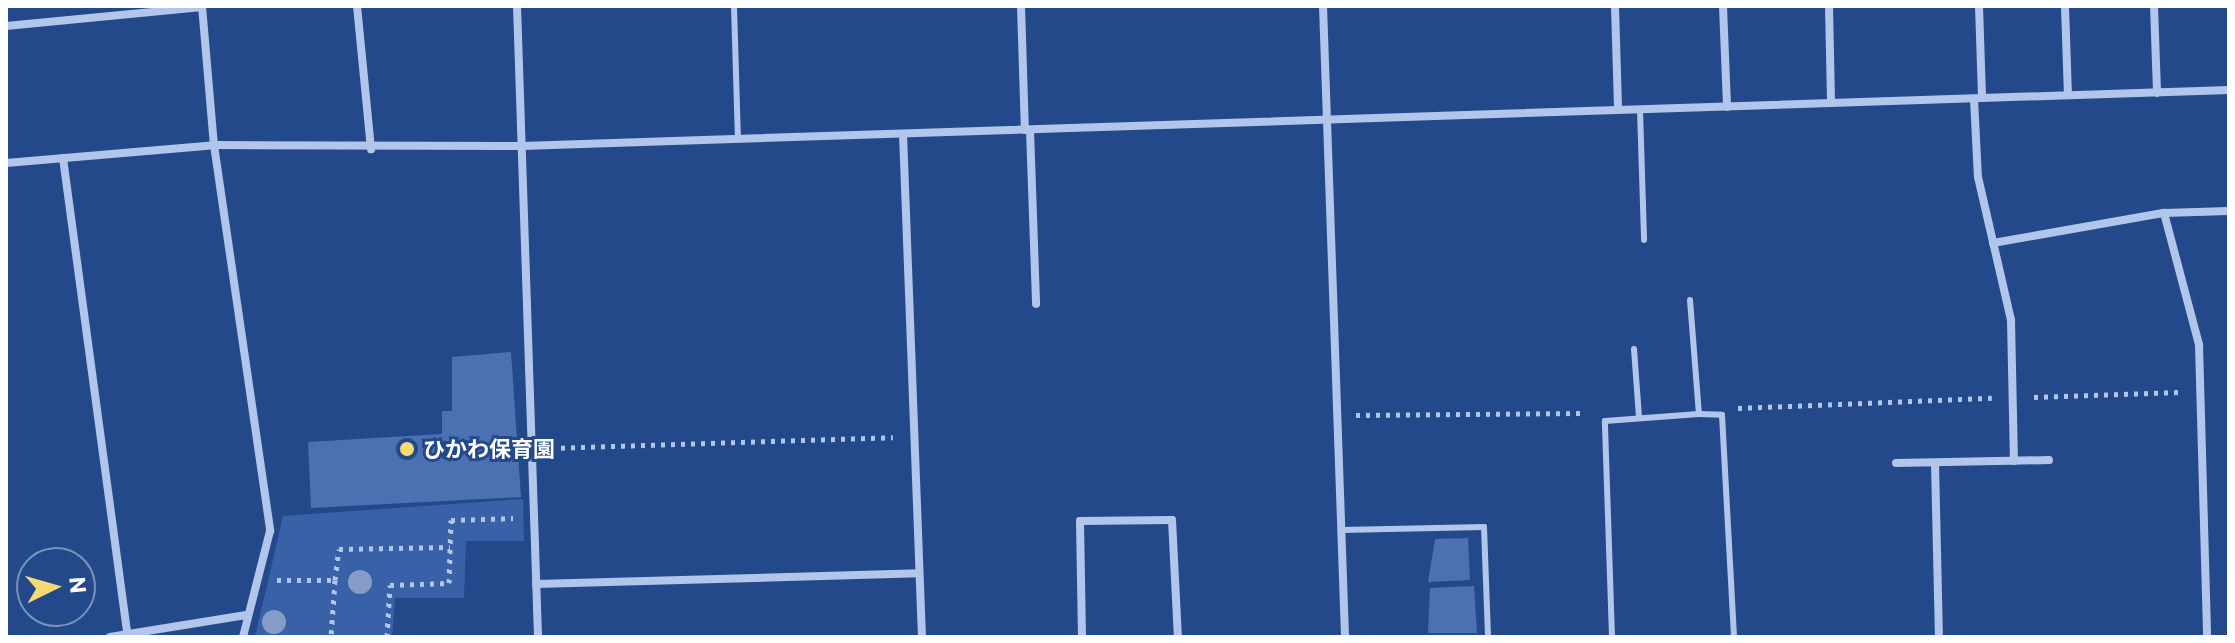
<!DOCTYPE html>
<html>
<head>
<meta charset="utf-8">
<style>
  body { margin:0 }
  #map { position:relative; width:2235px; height:643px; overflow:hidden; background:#24498a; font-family:Commissioner,"Noto Sans JP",sans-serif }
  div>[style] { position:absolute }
  .green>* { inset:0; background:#3861a7 }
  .building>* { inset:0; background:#4c71b2 }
  .path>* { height:5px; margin-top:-2.5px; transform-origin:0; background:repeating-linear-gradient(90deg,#b1c6ea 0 4px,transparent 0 10px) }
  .lane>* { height:6px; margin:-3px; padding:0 3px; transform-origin:3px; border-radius:3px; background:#b1c6ea }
  .street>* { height:8px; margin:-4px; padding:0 4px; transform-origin:4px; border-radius:4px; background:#b1c6ea }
  .trees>* { width:24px; height:24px; margin:-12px; border-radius:50%; background:#859dc6 }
  .dots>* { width:22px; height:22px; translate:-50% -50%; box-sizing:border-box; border:4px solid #24498a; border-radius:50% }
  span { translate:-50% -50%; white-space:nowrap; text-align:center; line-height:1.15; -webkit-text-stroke:6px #24498a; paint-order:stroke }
  .poi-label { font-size:22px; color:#fff; font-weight:700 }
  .left { translate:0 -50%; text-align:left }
  .frame { position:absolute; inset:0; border:8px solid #fff; pointer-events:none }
  .north { position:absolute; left:16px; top:547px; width:80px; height:80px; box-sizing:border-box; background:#24498a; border:2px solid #7c92b9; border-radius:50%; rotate:85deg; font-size:22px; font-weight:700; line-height:32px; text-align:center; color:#fff }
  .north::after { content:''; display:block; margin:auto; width:28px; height:36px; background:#f4da75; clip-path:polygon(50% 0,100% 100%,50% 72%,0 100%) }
</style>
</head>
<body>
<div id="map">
  <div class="green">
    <i style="clip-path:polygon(523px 499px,524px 541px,466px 541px,464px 598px,395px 598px,392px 637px,255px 637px,283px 516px)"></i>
  </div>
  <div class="building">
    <i style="clip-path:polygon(511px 352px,521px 497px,311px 508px,308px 442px,442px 434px,442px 411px,452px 411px,452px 357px)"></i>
    <i style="clip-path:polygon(1468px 538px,1470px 580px,1428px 582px,1435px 539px)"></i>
    <i style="clip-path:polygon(1474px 586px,1477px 633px,1428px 633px,1430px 588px)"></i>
  </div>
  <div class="path">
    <i style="left:2034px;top:397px;width:146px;rotate:-2deg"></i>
    <i style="left:1738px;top:408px;width:254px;rotate:-2.3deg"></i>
    <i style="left:1356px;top:415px;width:230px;rotate:-0.5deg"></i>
    <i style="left:551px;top:448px;width:342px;rotate:-1.8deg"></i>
    <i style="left:277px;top:580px;width:58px"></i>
    <i style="left:335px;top:580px;width:57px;rotate:94deg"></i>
    <i style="left:335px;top:580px;width:31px;rotate:-83deg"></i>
    <i style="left:339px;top:549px;width:111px;rotate:-1deg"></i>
    <i style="left:387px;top:637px;width:52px;rotate:-86.7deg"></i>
    <i style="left:390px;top:585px;width:59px;rotate:-1.9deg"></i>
    <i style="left:449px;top:583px;width:63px;rotate:-88.2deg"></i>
    <i style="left:451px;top:520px;width:62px;rotate:-1.8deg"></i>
  </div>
  <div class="lane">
    <i style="left:734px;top:6px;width:131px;rotate:88.3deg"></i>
    <i style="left:1640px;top:110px;width:130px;rotate:88.2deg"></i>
    <i style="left:1690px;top:300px;width:114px;rotate:85.5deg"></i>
    <i style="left:1634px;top:349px;width:68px;rotate:85.8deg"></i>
    <i style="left:1342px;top:530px;width:142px;rotate:-1.2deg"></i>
    <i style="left:1484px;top:527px;width:110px;rotate:87.9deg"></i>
    <i style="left:1612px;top:637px;width:216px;rotate:-91.9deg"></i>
    <i style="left:1605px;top:421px;width:94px;rotate:-4.3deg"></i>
    <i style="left:1699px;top:414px;width:23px;rotate:2deg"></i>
    <i style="left:1722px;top:415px;width:222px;rotate:86.9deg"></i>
  </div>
  <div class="street">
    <i style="left:202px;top:6px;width:140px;rotate:85.1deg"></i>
    <i style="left:214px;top:145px;width:390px;rotate:81.7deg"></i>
    <i style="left:270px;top:531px;width:109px;rotate:104.3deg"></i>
    <i style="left:357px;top:6px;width:144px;rotate:84.4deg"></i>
    <i style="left:517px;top:6px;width:631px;rotate:88.09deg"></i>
    <i style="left:1021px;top:6px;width:124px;rotate:88.2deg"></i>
    <i style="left:1323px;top:6px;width:631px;rotate:88deg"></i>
    <i style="left:1615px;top:6px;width:104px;rotate:88.3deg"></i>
    <i style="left:1723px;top:6px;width:101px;rotate:87.7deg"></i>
    <i style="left:1829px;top:6px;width:97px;rotate:88.8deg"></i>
    <i style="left:1979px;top:6px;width:92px;rotate:88.1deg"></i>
    <i style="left:2065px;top:6px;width:89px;rotate:88.1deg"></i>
    <i style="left:2154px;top:6px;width:87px;rotate:88deg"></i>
    <i style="left:6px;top:26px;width:197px;rotate:-5.5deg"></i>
    <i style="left:1974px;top:99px;width:78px;rotate:87.1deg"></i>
    <i style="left:1978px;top:177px;width:147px;rotate:77deg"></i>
    <i style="left:2011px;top:320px;width:141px;rotate:88.8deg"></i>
    <i style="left:1030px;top:130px;width:174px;rotate:88deg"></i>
    <i style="left:903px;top:134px;width:503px;rotate:87.84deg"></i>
    <i style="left:63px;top:158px;width:476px;rotate:82.3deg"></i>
    <i style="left:6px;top:163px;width:209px;rotate:-4.9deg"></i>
    <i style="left:214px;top:145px;width:308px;rotate:0.2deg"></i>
    <i style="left:522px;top:146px;width:1708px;rotate:-1.88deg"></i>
    <i style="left:2164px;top:213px;width:65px;rotate:-1.8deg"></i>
    <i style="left:1993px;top:243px;width:174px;rotate:-10deg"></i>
    <i style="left:2164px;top:213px;width:137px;rotate:75.1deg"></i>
    <i style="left:2199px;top:345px;width:292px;rotate:88.4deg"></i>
    <i style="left:1896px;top:463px;width:153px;rotate:-1.1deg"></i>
    <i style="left:1935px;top:463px;width:174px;rotate:88.7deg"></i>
    <i style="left:536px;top:584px;width:383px;rotate:-1.6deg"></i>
    <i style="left:110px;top:637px;width:138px;rotate:-9.2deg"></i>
    <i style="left:1082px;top:637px;width:116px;rotate:-91deg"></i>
    <i style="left:1080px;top:521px;width:92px;rotate:-0.6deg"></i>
    <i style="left:1172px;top:520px;width:117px;rotate:87.1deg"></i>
  </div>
  <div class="trees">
    <i style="left:360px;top:582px"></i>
    <i style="left:274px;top:622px"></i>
  </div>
  <div class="dots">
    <i style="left:407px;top:449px;background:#f4da75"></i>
  </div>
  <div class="poi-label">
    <span class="left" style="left:423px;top:449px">ひかわ保育園</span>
  </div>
  <div class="frame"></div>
  <div class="north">N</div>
</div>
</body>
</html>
